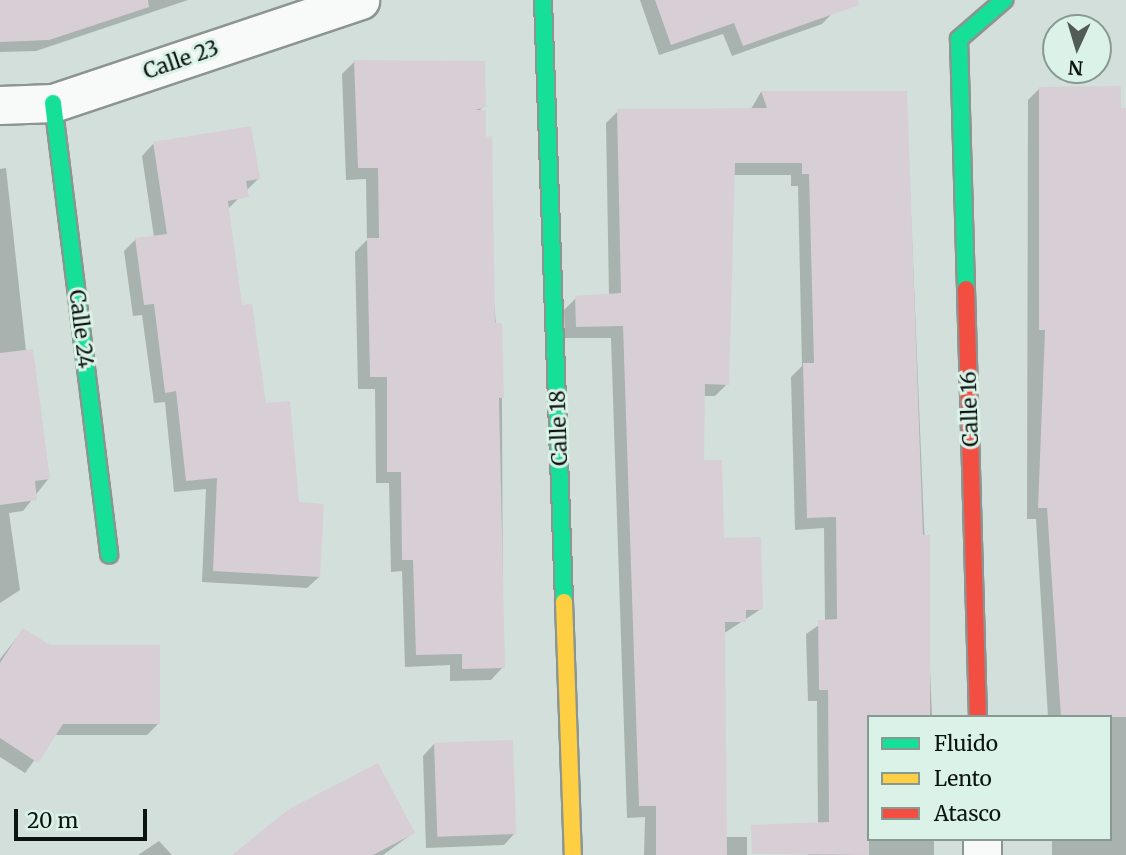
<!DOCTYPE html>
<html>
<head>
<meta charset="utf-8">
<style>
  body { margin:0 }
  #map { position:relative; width:1126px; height:855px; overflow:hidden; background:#d3dfda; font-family:Merriweather,serif }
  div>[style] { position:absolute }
  .shadow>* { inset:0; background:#0003 }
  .building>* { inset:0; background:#d8ced5; transform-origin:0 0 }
  .roads { filter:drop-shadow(2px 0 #8c9591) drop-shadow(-2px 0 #8c9591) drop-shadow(0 2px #8c9591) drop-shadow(0 -2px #8c9591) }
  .street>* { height:37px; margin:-18.5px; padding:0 18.5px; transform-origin:18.5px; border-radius:18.5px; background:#f8faf9 }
  .fast>* { height:16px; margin:-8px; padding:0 8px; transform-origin:8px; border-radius:8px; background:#16e098 }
  .slow>* { height:16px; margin:-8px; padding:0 8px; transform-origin:8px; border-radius:8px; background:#ffcf43 }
  .jam>* { height:16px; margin:-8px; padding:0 8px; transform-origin:8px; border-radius:8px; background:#f24e42 }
  span { translate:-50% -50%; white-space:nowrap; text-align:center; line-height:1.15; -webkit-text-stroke:6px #dbf2e8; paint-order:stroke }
  .street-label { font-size:21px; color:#0c1411 }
  .legend { position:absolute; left:867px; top:715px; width:245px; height:126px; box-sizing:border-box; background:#dbf2e8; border:2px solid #889992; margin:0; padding:9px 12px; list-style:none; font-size:21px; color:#0c1411 }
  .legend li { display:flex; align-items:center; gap:14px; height:35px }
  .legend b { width:35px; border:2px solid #889992 }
  .north { position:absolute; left:1042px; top:14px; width:70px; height:70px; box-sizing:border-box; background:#dbf2e8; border:2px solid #889992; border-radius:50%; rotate:184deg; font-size:19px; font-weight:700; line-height:28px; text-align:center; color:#0c1411 }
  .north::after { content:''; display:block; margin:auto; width:24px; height:32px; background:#525b57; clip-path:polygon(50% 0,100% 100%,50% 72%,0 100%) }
  .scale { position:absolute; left:14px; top:809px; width:133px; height:32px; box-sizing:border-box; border:4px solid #0c1411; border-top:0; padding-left:9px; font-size:21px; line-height:24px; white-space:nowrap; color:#0c1411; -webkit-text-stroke:5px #dbf2e8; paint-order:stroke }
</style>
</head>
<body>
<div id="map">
  <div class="shadow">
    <i style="clip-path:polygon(0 0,188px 0,36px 51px,0 52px)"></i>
    <i style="clip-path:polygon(640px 0,845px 0,822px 24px,732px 56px,723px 34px,659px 55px)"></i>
    <i style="clip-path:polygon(354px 62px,484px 106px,478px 112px,502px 397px,503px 667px,491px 680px,450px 681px,450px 665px,405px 667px,402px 571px,391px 572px,389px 483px,376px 483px,375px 389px,358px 389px,355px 252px,367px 240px,366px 179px,346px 180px,342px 74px)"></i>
    <i style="clip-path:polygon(1040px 88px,1126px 110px,1126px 855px,1052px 855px,1052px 839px,1110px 839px,1110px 717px,1048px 717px,1036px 519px,1027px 519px,1028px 100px)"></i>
    <i style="clip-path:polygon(761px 92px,906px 93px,932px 717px,869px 717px,869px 839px,934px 839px,934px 855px,808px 855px,808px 836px,818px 826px,817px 701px,808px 701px,806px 634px,825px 621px,824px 528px,795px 530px,791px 377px,802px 366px,798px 186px,791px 186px,791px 175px,733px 175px,727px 384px,715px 396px,703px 396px,702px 462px,722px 540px,761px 609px,723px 634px,725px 837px,747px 837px,747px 855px,644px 855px,645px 817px,627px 818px,611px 338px,565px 338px,564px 310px,576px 298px,609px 296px,606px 123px,618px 111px,751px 109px)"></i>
    <i style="clip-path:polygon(153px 144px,258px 179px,227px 210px,240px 307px,264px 405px,319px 577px,307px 588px,202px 582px,206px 489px,174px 492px,165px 402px,154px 403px,142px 315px,133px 316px,124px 251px,135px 240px,154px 237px,142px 156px)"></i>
    <i style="clip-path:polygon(6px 168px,26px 351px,49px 478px,23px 511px,9px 513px,20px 590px,0 603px,0 169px)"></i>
    <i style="clip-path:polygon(23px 630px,158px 724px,147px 735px,53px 735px,25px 773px,0 757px,0 659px)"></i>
    <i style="clip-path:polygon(434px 744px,515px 833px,504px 845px,426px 848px,423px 756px)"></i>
    <i style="clip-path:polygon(413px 833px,383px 855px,235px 855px)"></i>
    <i style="clip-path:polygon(159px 841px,172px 855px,138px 855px)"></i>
  </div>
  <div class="building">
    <i style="clip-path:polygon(0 0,148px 0,149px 7px,49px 40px,0 42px)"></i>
    <i style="clip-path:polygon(655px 0,858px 0,859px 5px,743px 46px,734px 23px,671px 45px)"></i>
    <i style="clip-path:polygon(354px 60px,485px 61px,486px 107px,475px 110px,486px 110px,486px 137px,492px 136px,495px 323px,502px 323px,504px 398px,499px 398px,505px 668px,462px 669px,462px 654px,416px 655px,413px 560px,402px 560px,401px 472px,387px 472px,387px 377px,370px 377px,367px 238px,379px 238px,378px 168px,358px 168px)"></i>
    <i style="clip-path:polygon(1121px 86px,1121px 108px,1126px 108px,1126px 717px,1061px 717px,1047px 508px,1038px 508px,1045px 330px,1039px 330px,1039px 87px)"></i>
    <i style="clip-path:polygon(761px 91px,907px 91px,923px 535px,930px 535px,930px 717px,869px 717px,869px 855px,752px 854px,751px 825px,829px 822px,828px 690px,819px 690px,818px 620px,837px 619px,836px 517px,807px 518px,803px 363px,814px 363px,809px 174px,802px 174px,802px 163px,735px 163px,729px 385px,705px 384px,704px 460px,722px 460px,724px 538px,761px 537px,763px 610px,746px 610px,746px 622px,725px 622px,727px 855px,656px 855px,656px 806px,639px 806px,623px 326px,576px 327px,575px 296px,621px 293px,617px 109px,767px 108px)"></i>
    <i style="clip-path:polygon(251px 126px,260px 179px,246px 181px,249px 197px,228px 201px,242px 305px,252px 304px,266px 403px,290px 401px,299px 502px,324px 504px,320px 577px,213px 571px,217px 478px,186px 481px,176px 391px,165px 393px,154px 304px,144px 305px,135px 238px,167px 234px,153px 142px)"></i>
    <i style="clip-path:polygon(33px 349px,50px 479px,35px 481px,37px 500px,0 505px,0 353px)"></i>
    <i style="clip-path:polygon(23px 628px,50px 645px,160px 645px,160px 724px,63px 724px,38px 763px,0 738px,0 663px)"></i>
    <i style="left:513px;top:740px;width:94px;height:79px;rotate:88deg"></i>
    <i style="clip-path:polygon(378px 763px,415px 833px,373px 855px,232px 855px,289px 809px)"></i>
  </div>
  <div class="roads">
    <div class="street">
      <i style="left:0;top:105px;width:53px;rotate:-2.2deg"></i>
      <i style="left:53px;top:103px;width:324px;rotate:-18.5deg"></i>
      <i style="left:982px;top:839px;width:16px;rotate:90deg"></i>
    </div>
    <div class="fast">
      <i style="left:543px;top:0;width:602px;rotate:88deg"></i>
      <i style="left:53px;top:103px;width:455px;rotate:82.9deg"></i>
      <i style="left:966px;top:289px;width:250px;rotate:-91.6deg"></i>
      <i style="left:959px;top:39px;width:60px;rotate:-40.9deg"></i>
    </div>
    <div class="slow">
      <i style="left:564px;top:602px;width:253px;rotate:88deg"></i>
    </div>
    <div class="jam">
      <i style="left:966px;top:289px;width:428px;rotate:88.4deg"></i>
    </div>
  </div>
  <div class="street-label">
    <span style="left:181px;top:60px;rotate:-19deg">Calle 23</span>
    <span style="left:81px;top:329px;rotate:83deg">Calle 24</span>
    <span style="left:970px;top:409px;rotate:-92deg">Calle 16</span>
    <span style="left:559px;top:428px;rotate:-92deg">Calle 18</span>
  </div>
  <ul class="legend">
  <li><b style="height:9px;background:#16e098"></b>Fluido</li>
  <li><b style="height:9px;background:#ffcf43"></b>Lento</li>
  <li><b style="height:9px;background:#f24e42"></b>Atasco</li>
  </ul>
  <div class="north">N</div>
  <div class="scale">20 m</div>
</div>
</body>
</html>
